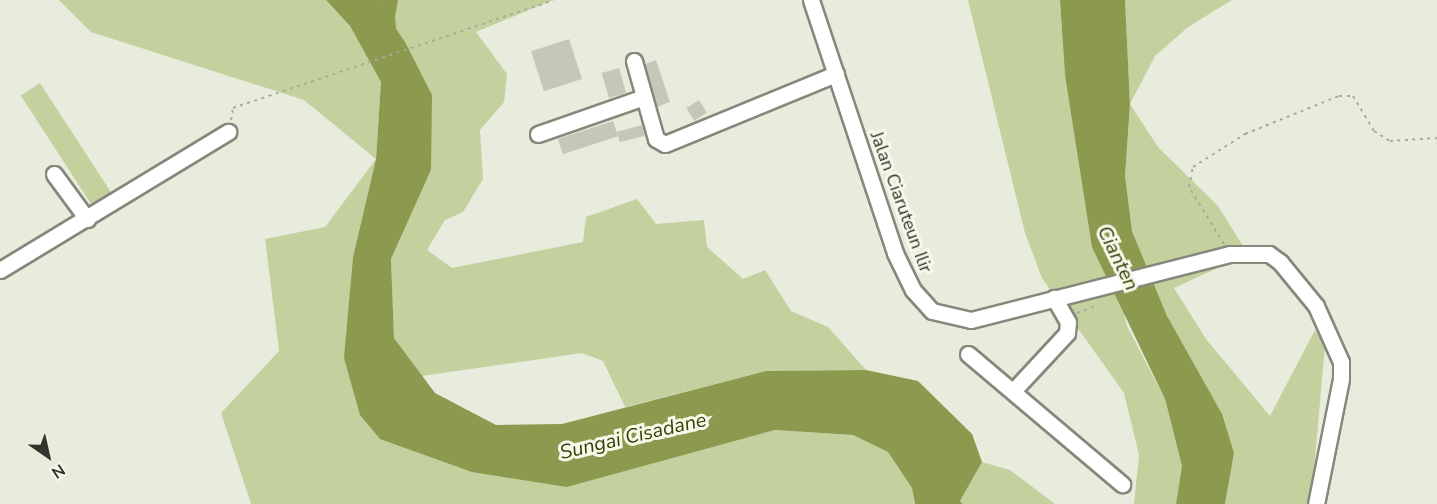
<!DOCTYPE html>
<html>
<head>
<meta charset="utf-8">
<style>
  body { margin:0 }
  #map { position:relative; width:1437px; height:504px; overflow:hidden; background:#e8ecdc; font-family:"Nunito Sans",sans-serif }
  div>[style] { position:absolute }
  .green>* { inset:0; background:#c4d09d; transform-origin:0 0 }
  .water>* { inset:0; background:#8b9a4f }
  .river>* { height:20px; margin:-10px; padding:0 10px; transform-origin:10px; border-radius:10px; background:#8b9a4f }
  .building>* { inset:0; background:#c4c8b9; transform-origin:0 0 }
  .path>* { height:2px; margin-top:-1px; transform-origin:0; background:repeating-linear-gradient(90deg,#a7aa9e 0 3px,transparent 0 7.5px) }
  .roads { filter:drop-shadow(2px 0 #85887a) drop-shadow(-2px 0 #85887a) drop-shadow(0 2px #85887a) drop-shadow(0 -2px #85887a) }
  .minor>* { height:15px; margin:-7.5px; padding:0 7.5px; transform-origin:7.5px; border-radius:7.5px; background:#fff }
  span { translate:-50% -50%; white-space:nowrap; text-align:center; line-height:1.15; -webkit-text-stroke:6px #f5f9ea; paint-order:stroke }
  .street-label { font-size:18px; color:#32342e }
  .water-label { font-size:20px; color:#364004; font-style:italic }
  .north { position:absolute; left:18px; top:426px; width:60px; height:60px; -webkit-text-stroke:4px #f5f9ea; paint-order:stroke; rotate:146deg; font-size:16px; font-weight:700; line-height:24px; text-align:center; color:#32342e }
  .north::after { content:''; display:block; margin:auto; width:21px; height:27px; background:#32342e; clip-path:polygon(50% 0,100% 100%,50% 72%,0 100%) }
</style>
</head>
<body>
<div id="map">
  <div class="green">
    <i style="clip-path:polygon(59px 0,326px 0,350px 26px,381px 82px,376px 159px,353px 257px,345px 358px,567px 487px,775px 430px,853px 435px,888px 452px,912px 488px,915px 504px,251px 504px,221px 413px,279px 351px,265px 239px,325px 227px,376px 159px,304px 100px,91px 32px)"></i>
    <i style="clip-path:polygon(377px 0,553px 0,476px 32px,507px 74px,504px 102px,480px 130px,483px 179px,463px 212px,445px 220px,427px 250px,452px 268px,583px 242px,586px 217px,637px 199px,656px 224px,704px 220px,707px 247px,743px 279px,765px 270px,791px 311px,828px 327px,866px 370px,766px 371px,625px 407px,603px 361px,582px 353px,422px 376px,394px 338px,391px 259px,431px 170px,405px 42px)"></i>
    <i style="clip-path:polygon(968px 0,1060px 0,1065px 75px,1127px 326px,1165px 399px,1182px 466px,1176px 504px,1134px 504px,1139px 455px,1124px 393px,1042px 278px,1025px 233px)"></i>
    <i style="clip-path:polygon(1125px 0,1232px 0,1188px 27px,1155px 56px,1130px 104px,1158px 147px,1218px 206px,1248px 254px,1174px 288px,1206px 339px,1270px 416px,1315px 330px,1325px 345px,1311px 504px,1225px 504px,1234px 453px,1167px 316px,1132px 231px,1125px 176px,1130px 104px)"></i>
    <i style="left:40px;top:83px;width:135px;height:23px;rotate:57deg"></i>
    <i style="clip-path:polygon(982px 462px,1010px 470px,1055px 504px,963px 504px,960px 501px)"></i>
  </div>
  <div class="water">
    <i style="clip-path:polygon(326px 0,377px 0,405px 42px,432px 95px,431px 170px,391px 259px,394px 338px,435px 393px,496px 425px,562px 424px,766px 371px,866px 370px,918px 381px,972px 434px,982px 462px,960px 501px,963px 504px,915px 504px,912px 488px,888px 452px,853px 435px,775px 430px,567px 487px,472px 472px,380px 439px,360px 415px,344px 358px,353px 257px,376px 159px,381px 82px,350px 26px)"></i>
    <i style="clip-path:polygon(1060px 0,1125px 0,1130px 104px,1125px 176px,1132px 231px,1167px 316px,1222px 414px,1234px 453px,1225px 504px,1176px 504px,1182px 466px,1165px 399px,1092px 247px,1065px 75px)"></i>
  </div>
  <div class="river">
    <i style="left:387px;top:39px;width:24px;rotate:-95deg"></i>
    <i style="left:385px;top:15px;width:15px;rotate:-79deg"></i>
  </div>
  <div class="building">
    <i style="left:569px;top:39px;width:42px;height:40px;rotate:72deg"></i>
    <i style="clip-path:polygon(656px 60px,670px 102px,657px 107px,645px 64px)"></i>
    <i style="left:619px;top:68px;width:26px;height:18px;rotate:74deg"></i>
    <i style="left:699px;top:100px;width:15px;height:15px;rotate:58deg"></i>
    <i style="left:613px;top:121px;width:16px;height:58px;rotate:72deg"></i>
    <i style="left:642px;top:125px;width:11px;height:26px;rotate:75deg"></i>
  </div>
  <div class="path">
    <i style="left:231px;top:120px;width:12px;rotate:-81deg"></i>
    <i style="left:233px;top:108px;width:338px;rotate:-18.6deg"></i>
    <i style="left:1224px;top:244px;width:67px;rotate:-121.6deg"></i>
    <i style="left:1189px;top:187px;width:20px;rotate:-79deg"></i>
    <i style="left:1193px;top:167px;width:62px;rotate:-32.4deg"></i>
    <i style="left:1245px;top:134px;width:101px;rotate:-22deg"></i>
    <i style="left:1339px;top:96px;width:14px"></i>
    <i style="left:1353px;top:96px;width:41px;rotate:59deg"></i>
    <i style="left:1374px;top:131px;width:19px;rotate:32deg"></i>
    <i style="left:1390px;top:141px;width:47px;rotate:-3.7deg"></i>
    <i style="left:1077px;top:313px;width:20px;rotate:-20deg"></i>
  </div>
  <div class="roads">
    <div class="minor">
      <i style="left:811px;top:0;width:267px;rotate:71.6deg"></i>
      <i style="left:895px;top:253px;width:41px;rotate:64.1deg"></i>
      <i style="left:913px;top:290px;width:28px;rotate:48deg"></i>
      <i style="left:932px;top:311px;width:40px;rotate:13deg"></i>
      <i style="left:971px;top:320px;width:267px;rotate:-14.3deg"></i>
      <i style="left:1230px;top:254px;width:39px"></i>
      <i style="left:1269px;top:254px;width:14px;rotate:36deg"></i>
      <i style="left:1280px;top:262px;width:57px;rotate:50.7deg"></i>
      <i style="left:1316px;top:306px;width:61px;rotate:65.9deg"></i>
      <i style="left:1341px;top:362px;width:17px;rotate:90deg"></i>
      <i style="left:1341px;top:379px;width:127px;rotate:101.3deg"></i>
      <i style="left:634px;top:61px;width:81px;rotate:74.2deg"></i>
      <i style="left:656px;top:139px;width:10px;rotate:29deg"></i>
      <i style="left:665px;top:144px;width:185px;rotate:-22.3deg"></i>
      <i style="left:538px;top:134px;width:112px;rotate:-19.2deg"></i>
      <i style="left:54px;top:174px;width:56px;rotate:53.7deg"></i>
      <i style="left:0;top:270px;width:267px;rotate:-31.2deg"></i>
      <i style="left:968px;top:354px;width:202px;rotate:40.2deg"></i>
      <i style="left:1014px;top:390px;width:78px;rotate:-47.1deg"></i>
      <i style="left:1067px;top:333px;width:11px;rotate:-85deg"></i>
      <i style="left:1068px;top:322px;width:28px;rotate:-120deg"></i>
    </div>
  </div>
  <div class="street-label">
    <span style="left:901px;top:202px;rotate:70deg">Jalan Ciaruteun Ilir</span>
  </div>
  <div class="water-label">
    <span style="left:1118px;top:258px;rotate:64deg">Cianten</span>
    <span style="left:633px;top:436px;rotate:-13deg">Sungai Cisadane</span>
  </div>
  <div class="north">N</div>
</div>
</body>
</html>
